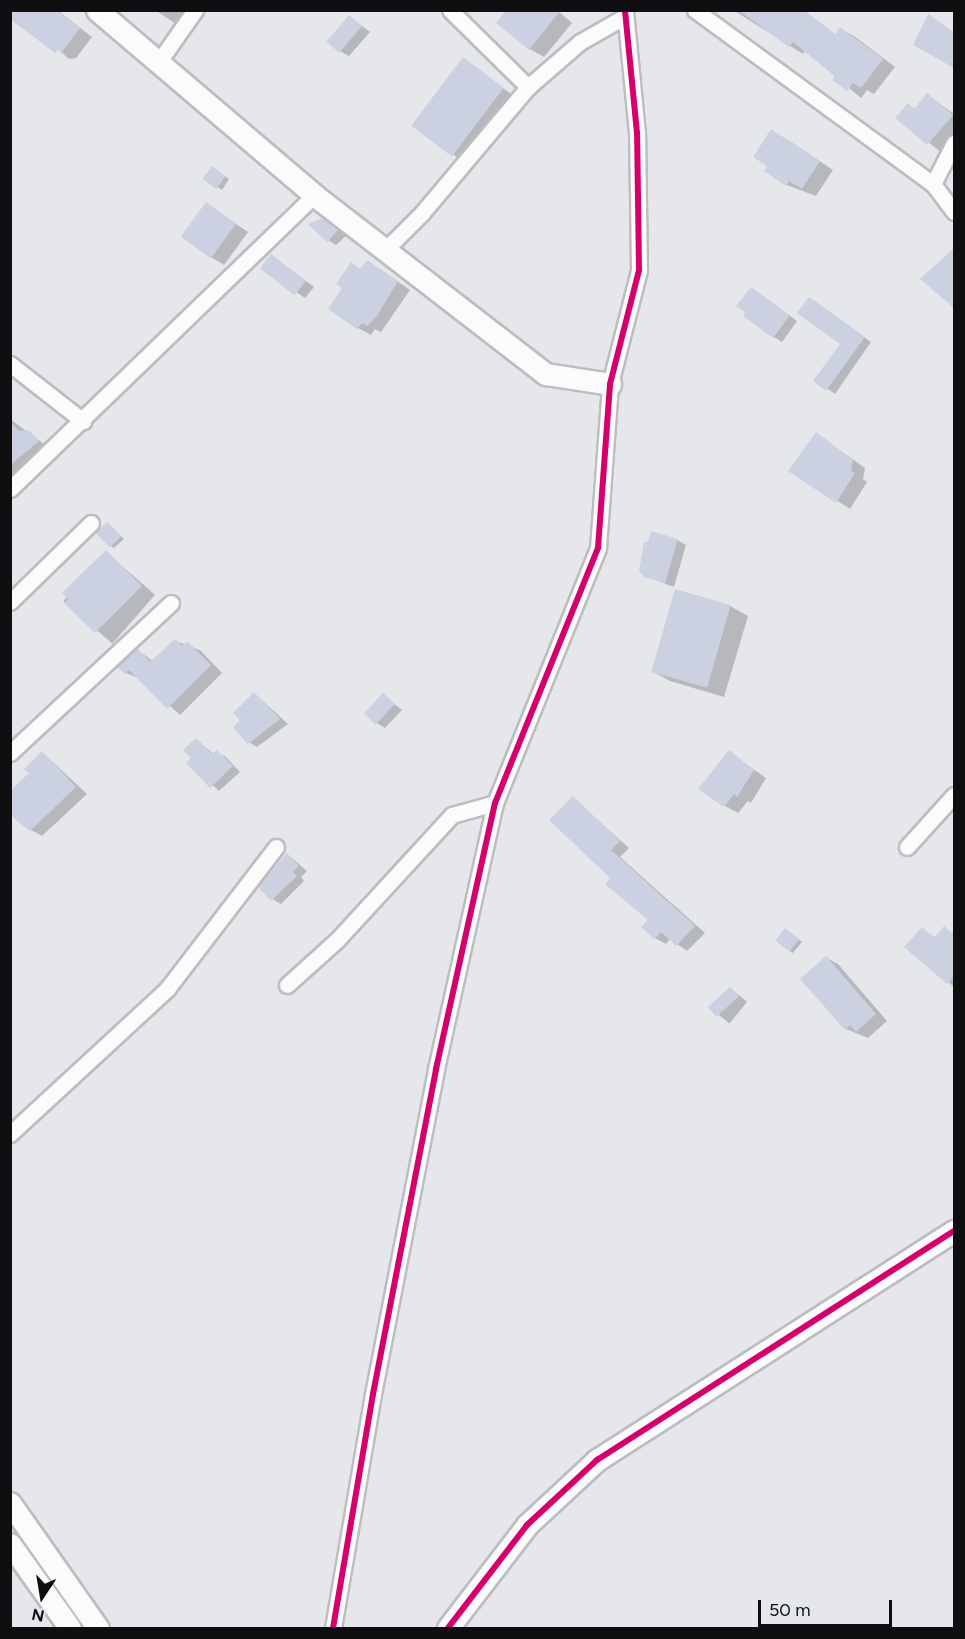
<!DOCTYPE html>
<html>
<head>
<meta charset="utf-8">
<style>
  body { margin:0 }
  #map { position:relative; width:965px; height:1639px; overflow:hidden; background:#e5e7eb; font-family:Figtree,sans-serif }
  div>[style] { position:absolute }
  .shadow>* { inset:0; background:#0003; transform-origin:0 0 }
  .building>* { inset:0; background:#cbd1e0; transform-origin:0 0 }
  .roads { filter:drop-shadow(2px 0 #bcbdc0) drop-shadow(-2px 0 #bcbdc0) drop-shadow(0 2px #bcbdc0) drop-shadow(0 -2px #bcbdc0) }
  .street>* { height:15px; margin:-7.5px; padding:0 7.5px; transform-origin:7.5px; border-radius:7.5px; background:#fbfbfc }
  .secondary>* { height:21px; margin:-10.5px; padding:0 10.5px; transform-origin:10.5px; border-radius:10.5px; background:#fbfbfc }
  .cycleway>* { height:6px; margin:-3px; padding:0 3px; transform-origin:3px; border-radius:3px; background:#d6006c }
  span { translate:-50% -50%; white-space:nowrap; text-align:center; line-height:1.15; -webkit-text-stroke:5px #e3e6ed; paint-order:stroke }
  .frame { position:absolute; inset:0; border:12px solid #0f0f12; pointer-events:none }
  .north { position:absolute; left:12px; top:1567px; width:60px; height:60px; -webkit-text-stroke:4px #e3e6ed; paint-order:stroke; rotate:192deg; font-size:16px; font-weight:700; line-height:24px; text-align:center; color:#0f0f12 }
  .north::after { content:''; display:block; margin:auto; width:21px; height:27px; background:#0f0f12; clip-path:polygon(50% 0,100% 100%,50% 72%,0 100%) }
  .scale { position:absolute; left:758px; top:1600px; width:134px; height:27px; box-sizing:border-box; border:3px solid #0f0f12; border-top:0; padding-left:8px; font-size:18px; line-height:21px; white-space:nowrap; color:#0f0f12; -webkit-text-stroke:4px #e3e6ed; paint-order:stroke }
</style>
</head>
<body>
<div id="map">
  <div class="shadow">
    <i style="clip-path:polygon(14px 10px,57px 10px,92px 37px,76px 58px,69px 59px)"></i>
    <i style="clip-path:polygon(155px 10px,200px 10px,185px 30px)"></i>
    <i style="clip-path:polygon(505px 10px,557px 10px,572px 23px,544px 57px,530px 49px)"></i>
    <i style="clip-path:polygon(733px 10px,803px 10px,836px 35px,841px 29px,854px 36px,895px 67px,874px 94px,867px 90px,861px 98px,805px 51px,803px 54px)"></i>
    <i style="clip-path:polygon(350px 17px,370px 32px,349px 56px,340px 51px)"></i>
    <i style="left:463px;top:59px;width:70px;height:83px;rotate:36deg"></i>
    <i style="clip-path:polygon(928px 95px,954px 114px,954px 136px,941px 152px,897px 118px,908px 105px,915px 109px)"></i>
    <i style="clip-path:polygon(785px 138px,833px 170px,816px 196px,787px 185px)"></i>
    <i style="clip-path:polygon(216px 170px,229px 179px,222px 190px,218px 187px)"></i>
    <i style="clip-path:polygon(207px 204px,248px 232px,224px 265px,211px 257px)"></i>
    <i style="clip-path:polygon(323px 220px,346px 236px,336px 245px,328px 240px)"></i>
    <i style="clip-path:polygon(954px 250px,954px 305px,922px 279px)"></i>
    <i style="clip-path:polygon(279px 261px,314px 287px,305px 298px,262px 268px)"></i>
    <i style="clip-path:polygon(380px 269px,410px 290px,381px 332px,375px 329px,371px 335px,358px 328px,361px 270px)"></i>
    <i style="clip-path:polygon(760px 294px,797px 321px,782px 342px,774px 337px)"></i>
    <i style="clip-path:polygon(817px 303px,871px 342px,835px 394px,815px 380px,842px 344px)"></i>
    <i style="clip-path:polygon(10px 419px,51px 449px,10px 479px)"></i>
    <i style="clip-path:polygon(817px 434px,865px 468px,863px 479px,867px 482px,850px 509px,790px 470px)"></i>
    <i style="clip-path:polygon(111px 526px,124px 539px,114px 548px,111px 546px)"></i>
    <i style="clip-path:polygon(677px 540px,686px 545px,674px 587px,645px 576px)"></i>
    <i style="left:106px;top:552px;width:65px;height:65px;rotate:41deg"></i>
    <i style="clip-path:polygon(730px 606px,748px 616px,724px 697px,670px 681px,652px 671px)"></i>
    <i style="clip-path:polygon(175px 641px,200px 650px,222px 673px,180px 715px,140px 679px,126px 673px,137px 650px,153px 661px)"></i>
    <i style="clip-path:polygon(255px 694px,288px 724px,257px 747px,249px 742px,242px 720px)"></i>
    <i style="clip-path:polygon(383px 695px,402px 710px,385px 728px,377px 723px)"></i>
    <i style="clip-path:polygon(196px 740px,214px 754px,225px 756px,240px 772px,219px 791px,188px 763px,194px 758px)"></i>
    <i style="clip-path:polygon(729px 752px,766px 778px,751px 803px,748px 801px,738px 813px,725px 806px)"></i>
    <i style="clip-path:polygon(43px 753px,87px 794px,42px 836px,31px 830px,31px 774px)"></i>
    <i style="clip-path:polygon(573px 798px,629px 848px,620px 857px,705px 933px,687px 951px,670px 939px,666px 944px,655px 938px,644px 927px,650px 920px,607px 884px,612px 878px)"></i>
    <i style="clip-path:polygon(287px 854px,307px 871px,301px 877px,304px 881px,281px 904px,272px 899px)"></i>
    <i style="clip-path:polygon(944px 928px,954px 934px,954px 987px,906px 946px,922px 929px,936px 938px)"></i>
    <i style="clip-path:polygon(789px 932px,802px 942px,793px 953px,790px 951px)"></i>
    <i style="clip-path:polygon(827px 958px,838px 964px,887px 1021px,868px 1038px,846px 1029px)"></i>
    <i style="left:730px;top:988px;width:22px;height:28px;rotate:39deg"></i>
  </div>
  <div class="building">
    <i style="clip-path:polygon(10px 10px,56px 10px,80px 28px,62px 52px,58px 49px,55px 53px,10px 19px)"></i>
    <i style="clip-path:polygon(506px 10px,561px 10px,529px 50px,496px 23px)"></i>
    <i style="clip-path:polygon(738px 10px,803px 10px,835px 34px,840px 27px,883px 59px,861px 88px,853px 83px,847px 91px,832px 80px,835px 76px,793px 42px,789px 47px)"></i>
    <i style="clip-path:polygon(928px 14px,954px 32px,954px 68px,913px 45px)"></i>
    <i style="left:349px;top:15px;width:17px;height:35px;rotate:40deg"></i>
    <i style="left:463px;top:57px;width:51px;height:86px;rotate:37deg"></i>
    <i style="clip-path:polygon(927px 93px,953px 115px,927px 145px,895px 118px,908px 103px,914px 109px)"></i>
    <i style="clip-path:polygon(771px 129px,820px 161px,802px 189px,789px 181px,786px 186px,764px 171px,767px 166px,753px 157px)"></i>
    <i style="left:212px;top:166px;width:17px;height:16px;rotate:36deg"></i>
    <i style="left:206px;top:202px;width:37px;height:43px;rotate:36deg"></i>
    <i style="clip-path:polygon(323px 218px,338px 230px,327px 242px,308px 224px)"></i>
    <i style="clip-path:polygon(954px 248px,954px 308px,920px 279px)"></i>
    <i style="left:271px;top:254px;width:44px;height:18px;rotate:38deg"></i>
    <i style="clip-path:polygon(367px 260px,398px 281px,377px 316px,367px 326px,362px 323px,357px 329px,328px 309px,342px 288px,336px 284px,351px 262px,360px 269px)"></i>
    <i style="clip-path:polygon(751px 287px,790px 315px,773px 338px,743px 316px,745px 312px,736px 306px)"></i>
    <i style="clip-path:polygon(809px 297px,865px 337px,826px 391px,813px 381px,840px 344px,797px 313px)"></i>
    <i style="clip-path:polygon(10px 421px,19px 431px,29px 430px,39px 441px,10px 465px)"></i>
    <i style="clip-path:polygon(816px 432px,853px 460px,851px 471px,855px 473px,836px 503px,788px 471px)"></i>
    <i style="left:107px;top:522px;width:20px;height:16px;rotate:45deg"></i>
    <i style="clip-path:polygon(651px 531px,678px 539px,665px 583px,644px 577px,639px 571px,644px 542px,648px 542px)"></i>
    <i style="clip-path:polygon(106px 550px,142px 586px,95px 633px,64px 603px,68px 599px,62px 593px)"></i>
    <i style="left:675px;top:589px;width:58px;height:86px;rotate:16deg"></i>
    <i style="clip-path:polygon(175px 639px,182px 646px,187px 641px,211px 665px,167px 709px,129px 670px,125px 674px,117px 667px,137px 648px,150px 662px)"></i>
    <i style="clip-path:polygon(254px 692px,280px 719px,248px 744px,233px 728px,240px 720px,233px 713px)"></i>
    <i style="left:383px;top:693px;width:16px;height:28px;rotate:43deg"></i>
    <i style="clip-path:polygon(196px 738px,212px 754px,217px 750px,233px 766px,210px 788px,186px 763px,191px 758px,183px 750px)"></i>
    <i style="clip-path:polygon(729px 750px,754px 770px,737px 797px,734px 794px,724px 807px,698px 789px)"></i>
    <i style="clip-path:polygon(42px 751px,76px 787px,30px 831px,10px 815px,10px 791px,29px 773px,24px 769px)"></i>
    <i style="clip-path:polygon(573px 796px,620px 841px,611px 850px,695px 926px,676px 946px,661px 932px,654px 939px,641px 927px,648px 920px,605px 884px,610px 878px,549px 820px)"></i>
    <i style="clip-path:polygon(287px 853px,299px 866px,293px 872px,297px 876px,271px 901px,258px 887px)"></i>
    <i style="clip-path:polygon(944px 926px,954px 935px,954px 976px,947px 984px,904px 947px,922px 927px,934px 938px)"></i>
    <i style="left:785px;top:928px;width:18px;height:16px;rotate:38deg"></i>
    <i style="clip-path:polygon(826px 956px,876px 1014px,856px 1032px,850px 1025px,845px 1030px,800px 979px)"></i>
    <i style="left:730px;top:987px;width:13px;height:30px;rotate:48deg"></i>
  </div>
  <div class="roads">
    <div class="street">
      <i style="left:450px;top:10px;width:110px;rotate:44.6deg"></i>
      <i style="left:528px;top:87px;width:69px;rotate:-40.9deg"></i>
      <i style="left:580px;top:42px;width:51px;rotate:-29.6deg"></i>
      <i style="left:695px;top:10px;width:295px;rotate:36.2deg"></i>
      <i style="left:160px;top:60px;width:61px;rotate:-55deg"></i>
      <i style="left:954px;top:143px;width:46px;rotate:117.1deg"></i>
      <i style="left:933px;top:184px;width:35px;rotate:53deg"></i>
      <i style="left:386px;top:249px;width:51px;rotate:-45deg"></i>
      <i style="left:422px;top:213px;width:165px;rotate:-49.9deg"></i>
      <i style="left:10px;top:364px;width:93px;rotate:38deg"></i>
      <i style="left:10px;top:489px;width:423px;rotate:-44deg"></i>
      <i style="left:10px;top:602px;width:113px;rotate:-44.3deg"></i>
      <i style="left:10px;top:753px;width:220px;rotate:-43deg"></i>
      <i style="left:907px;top:847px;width:70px;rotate:-47.9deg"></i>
      <i style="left:287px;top:985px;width:67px;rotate:-42deg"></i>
      <i style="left:337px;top:940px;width:170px;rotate:-47.4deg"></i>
      <i style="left:452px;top:815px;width:45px;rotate:-15.6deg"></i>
      <i style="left:10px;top:1134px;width:214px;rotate:-42.7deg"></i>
      <i style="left:167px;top:989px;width:179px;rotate:-52.5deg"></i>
      <i style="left:333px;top:1628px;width:237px;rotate:-80.3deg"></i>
      <i style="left:373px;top:1394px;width:331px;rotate:-79deg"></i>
      <i style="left:436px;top:1069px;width:272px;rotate:-77.5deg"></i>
      <i style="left:495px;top:803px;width:275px;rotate:-68deg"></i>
      <i style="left:598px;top:548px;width:164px;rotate:-85.8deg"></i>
      <i style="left:610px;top:384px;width:118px;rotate:-75.7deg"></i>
      <i style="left:639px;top:270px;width:137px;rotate:-90.8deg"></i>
      <i style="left:637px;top:133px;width:124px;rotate:-95.6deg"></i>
    </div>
    <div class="secondary">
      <i style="left:97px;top:10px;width:285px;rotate:40.4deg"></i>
      <i style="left:314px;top:195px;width:293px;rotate:37.7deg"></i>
      <i style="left:546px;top:374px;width:65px;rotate:8.9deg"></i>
      <i style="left:10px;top:1503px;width:153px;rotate:54.9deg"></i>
      <i style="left:10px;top:1544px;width:103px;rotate:54.5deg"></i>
      <i style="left:448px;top:1628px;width:130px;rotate:-52.5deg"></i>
      <i style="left:527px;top:1525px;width:96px;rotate:-42.9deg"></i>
      <i style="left:597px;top:1460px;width:424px;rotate:-32.7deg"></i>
    </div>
  </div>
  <div class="cycleway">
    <i style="left:333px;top:1628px;width:237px;rotate:-80.3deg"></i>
    <i style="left:373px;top:1394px;width:331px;rotate:-79deg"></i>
    <i style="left:436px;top:1069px;width:272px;rotate:-77.5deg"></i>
    <i style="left:495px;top:803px;width:275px;rotate:-68deg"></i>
    <i style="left:598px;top:548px;width:164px;rotate:-85.8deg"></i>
    <i style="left:610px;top:384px;width:118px;rotate:-75.7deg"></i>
    <i style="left:639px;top:270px;width:137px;rotate:-90.8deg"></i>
    <i style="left:637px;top:133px;width:124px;rotate:-95.6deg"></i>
    <i style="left:448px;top:1628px;width:130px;rotate:-52.5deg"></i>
    <i style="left:527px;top:1525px;width:96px;rotate:-42.9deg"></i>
    <i style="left:597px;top:1460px;width:424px;rotate:-32.7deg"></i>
  </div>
  <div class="frame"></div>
  <div class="north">N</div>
  <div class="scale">50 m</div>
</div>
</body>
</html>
